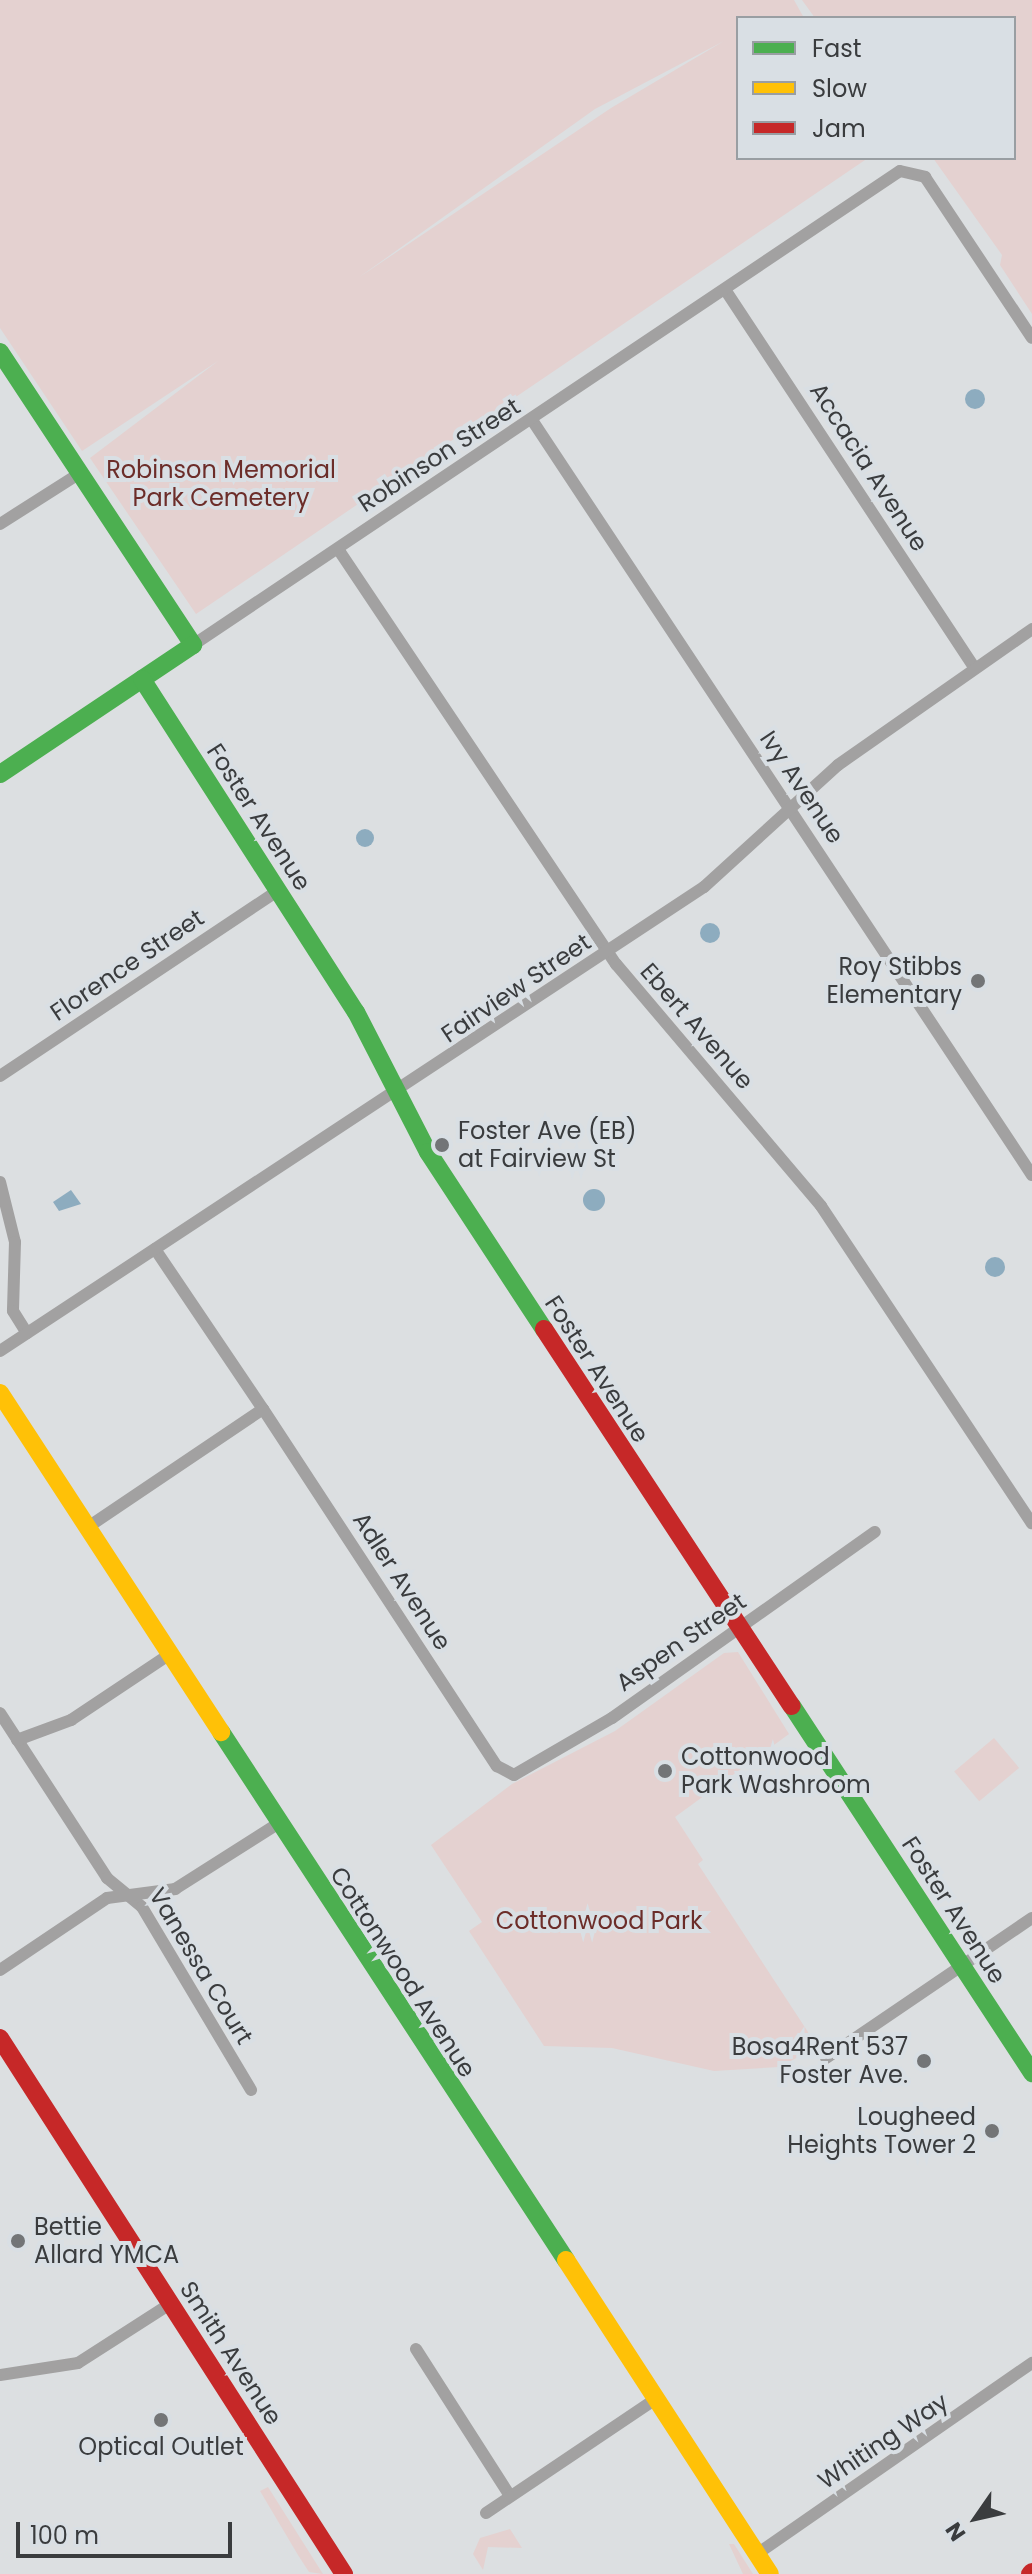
<!DOCTYPE html>
<html>
<head>
<meta charset="utf-8">
<style>
  body { margin:0 }
  #map { position:relative; width:1032px; height:2574px; overflow:hidden; background:#dcdfe1; font-family:Poppins,sans-serif }
  div>[style] { position:absolute }
  .green>* { inset:0; background:#e4d1d0; transform-origin:0 0 }
  .water>* { inset:0; background:#8dacbf }
  .round { border-radius:50% }
  .street>* { height:12px; margin:-6px; padding:0 6px; transform-origin:6px; border-radius:6px; background:#a2a1a1 }
  .fast>* { height:18px; margin:-9px; padding:0 9px; transform-origin:9px; border-radius:9px; background:#4caf50 }
  .slow>* { height:18px; margin:-9px; padding:0 9px; transform-origin:9px; border-radius:9px; background:#ffc107 }
  .jam>* { height:18px; margin:-9px; padding:0 9px; transform-origin:9px; border-radius:9px; background:#c62828 }
  .dots>* { width:22px; height:22px; translate:-50% -50%; box-sizing:border-box; border:4px solid #d9dfe4; border-radius:50% }
  span { translate:-50% -50%; white-space:nowrap; text-align:center; line-height:1.15; -webkit-text-stroke:8px #d9dfe4; paint-order:stroke }
  .street-label { font-size:24px; color:#3a3c3e }
  .park-label { font-size:24px; color:#6c2d29 }
  .poi-label { font-size:24px; color:#3a3c3e }
  .right { translate:-100% -50%; text-align:right }
  .left { translate:0 -50%; text-align:left }
  .legend { position:absolute; left:736px; top:16px; width:280px; height:144px; box-sizing:border-box; background:#d9dfe4; border:2px solid #999ea2; margin:0; padding:10px 14px; list-style:none; font-size:24px; color:#3a3c3e }
  .legend li { display:flex; align-items:center; gap:16px; height:40px }
  .legend b { width:40px; border:2px solid #999ea2 }
  .north { position:absolute; left:936px; top:2478px; width:80px; height:80px; -webkit-text-stroke:6px #d9dfe4; paint-order:stroke; rotate:236deg; font-size:22px; font-weight:700; line-height:32px; text-align:center; color:#3a3c3e }
  .north::after { content:''; display:block; margin:auto; width:28px; height:36px; background:#3a3c3e; clip-path:polygon(50% 0,100% 100%,50% 72%,0 100%) }
  .scale { position:absolute; left:16px; top:2522px; width:216px; height:36px; box-sizing:border-box; border:4px solid #3a3c3e; border-top:0; padding-left:10px; font-size:24px; line-height:28px; white-space:nowrap; color:#3a3c3e; -webkit-text-stroke:6px #d9dfe4; paint-order:stroke }
</style>
</head>
<body>
<div id="map">
  <div class="green">
    <i style="clip-path:polygon(evenodd,0 0,794px 0,804px 18px,738px 18px,738px 158px,868px 158px,196px 614px,90px 458px,218px 361px,82px 451px,0 328px,0 0,724px 41px,611px 108px,358px 278px,595px 109px,724px 41px)"></i>
    <i style="clip-path:polygon(802px 0,1032px 0,1032px 314px,1000px 265px,1002px 255px,933px 158px,1014px 158px,1014px 18px,815px 18px)"></i>
    <i style="clip-path:polygon(738px 1652px,789px 1734px,675px 1817px,703px 1860px,698px 1864px,808px 2032px,810px 2051px,779px 2067px,714px 2071px,612px 2048px,544px 2046px,469px 1931px,482px 1922px,431px 1845px,512px 1784px,615px 1731px,724px 1653px)"></i>
    <i style="left:994px;top:1738px;width:39px;height:52px;rotate:50deg"></i>
    <i style="clip-path:polygon(268px 2487px,323px 2574px,309px 2572px,298px 2555px,260px 2491px)"></i>
    <i style="clip-path:polygon(510px 2529px,522px 2548px,488px 2547px,483px 2570px,473px 2554px,480px 2538px)"></i>
    <i style="clip-path:polygon(729px 2544px,734px 2544px,753px 2574px,743px 2574px)"></i>
  </div>
  <div class="water">
    <i class="round" style="left:965px;top:389px;width:20px;height:20px"></i>
    <i class="round" style="left:356px;top:829px;width:18px;height:18px"></i>
    <i class="round" style="left:700px;top:923px;width:20px;height:20px"></i>
    <i class="round" style="left:583px;top:1189px;width:22px;height:22px"></i>
    <i style="clip-path:polygon(71px 1190px,81px 1204px,59px 1211px,53px 1202px)"></i>
    <i class="round" style="left:985px;top:1257px;width:20px;height:20px"></i>
  </div>
  <div class="street">
    <i style="left:726px;top:291px;width:452px;rotate:56.6deg"></i>
    <i style="left:534px;top:423px;width:902px;rotate:56.49deg"></i>
    <i style="left:0;top:524px;width:95px;rotate:-32.5deg"></i>
    <i style="left:338px;top:549px;width:500px;rotate:56.2deg"></i>
    <i style="left:616px;top:964px;width:317px;rotate:49.7deg"></i>
    <i style="left:821px;top:1206px;width:381px;rotate:56.4deg"></i>
    <i style="left:193px;top:645px;width:851px;rotate:-33.84deg"></i>
    <i style="left:900px;top:171px;width:26px;rotate:13deg"></i>
    <i style="left:925px;top:177px;width:193px;rotate:56.4deg"></i>
    <i style="left:0;top:1076px;width:333px;rotate:-33.7deg"></i>
    <i style="left:0;top:1182px;width:62px;rotate:76deg"></i>
    <i style="left:15px;top:1242px;width:69px;rotate:91.7deg"></i>
    <i style="left:13px;top:1311px;width:26px;rotate:58deg"></i>
    <i style="left:155px;top:1249px;width:193px;rotate:56deg"></i>
    <i style="left:0;top:1351px;width:843px;rotate:-33.39deg"></i>
    <i style="left:704px;top:887px;width:181px;rotate:-42.3deg"></i>
    <i style="left:838px;top:765px;width:237px;rotate:-35deg"></i>
    <i style="left:88px;top:1527px;width:211px;rotate:-34deg"></i>
    <i style="left:263px;top:1409px;width:427px;rotate:56.8deg"></i>
    <i style="left:497px;top:1766px;width:19px;rotate:28deg"></i>
    <i style="left:514px;top:1775px;width:113px;rotate:-30.2deg"></i>
    <i style="left:612px;top:1718px;width:322px;rotate:-35.3deg"></i>
    <i style="left:0;top:1713px;width:197px;rotate:57deg"></i>
    <i style="left:107px;top:1878px;width:45px;rotate:39.6deg"></i>
    <i style="left:142px;top:1907px;width:213px;rotate:59.2deg"></i>
    <i style="left:17px;top:1740px;width:58px;rotate:-20.3deg"></i>
    <i style="left:71px;top:1720px;width:119px;rotate:-33.7deg"></i>
    <i style="left:0;top:1970px;width:129px;rotate:-33.9deg"></i>
    <i style="left:107px;top:1898px;width:69px;rotate:-7.5deg"></i>
    <i style="left:175px;top:1889px;width:123px;rotate:-32.4deg"></i>
    <i style="left:826px;top:2058px;width:249px;rotate:-34.2deg"></i>
    <i style="left:416px;top:2349px;width:174px;rotate:57.4deg"></i>
    <i style="left:0;top:2375px;width:79px;rotate:-8.7deg"></i>
    <i style="left:78px;top:2363px;width:109px;rotate:-32.7deg"></i>
    <i style="left:486px;top:2513px;width:199px;rotate:-33.9deg"></i>
    <i style="left:757px;top:2554px;width:335px;rotate:-34.8deg"></i>
  </div>
  <div class="fast">
    <i style="left:0;top:352px;width:351px;rotate:56.6deg"></i>
    <i style="left:193px;top:645px;width:232px;rotate:146.2deg"></i>
    <i style="left:142px;top:679px;width:396px;rotate:57.3deg"></i>
    <i style="left:356px;top:1012px;width:157px;rotate:62.8deg"></i>
    <i style="left:428px;top:1152px;width:212px;rotate:56.8deg"></i>
    <i style="left:792px;top:1706px;width:439px;rotate:56.8deg"></i>
    <i style="left:221px;top:1732px;width:631px;rotate:56.84deg"></i>
  </div>
  <div class="slow">
    <i style="left:0;top:1393px;width:405px;rotate:56.9deg"></i>
    <i style="left:566px;top:2260px;width:374px;rotate:57deg"></i>
  </div>
  <div class="jam">
    <i style="left:544px;top:1329px;width:451px;rotate:56.7deg"></i>
    <i style="left:0;top:2038px;width:637px;rotate:57.31deg"></i>
    <i style="left:1030px;top:2574px;width:3px;rotate:-45deg"></i>
  </div>
  <div class="dots">
    <i style="left:978px;top:981px;background:#737577"></i>
    <i style="left:442px;top:1145px;background:#737577"></i>
    <i style="left:665px;top:1771px;background:#737577"></i>
    <i style="left:924px;top:2061px;background:#737577"></i>
    <i style="left:992px;top:2131px;background:#737577"></i>
    <i style="left:18px;top:2241px;background:#737577"></i>
    <i style="left:161px;top:2420px;background:#737577"></i>
  </div>
  <div class="street-label">
    <span style="left:439px;top:455px;rotate:-33deg">Robinson Street</span>
    <span style="left:869px;top:467px;rotate:57deg">Accacia Avenue</span>
    <span style="left:802px;top:787px;rotate:56deg">Ivy Avenue</span>
    <span style="left:259px;top:817px;rotate:57deg">Foster Avenue</span>
    <span style="left:127px;top:965px;rotate:-34deg">Florence Street</span>
    <span style="left:516px;top:988px;rotate:-34deg">Fairview Street</span>
    <span style="left:697px;top:1026px;rotate:49deg">Ebert Avenue</span>
    <span style="left:597px;top:1369px;rotate:57deg">Foster Avenue</span>
    <span style="left:402px;top:1581px;rotate:57deg">Adler Avenue</span>
    <span style="left:681px;top:1642px;rotate:-35deg">Aspen Street</span>
    <span style="left:954px;top:1910px;rotate:57deg">Foster Avenue</span>
    <span style="left:201px;top:1966px;rotate:59deg">Vanessa Court</span>
    <span style="left:403px;top:1972px;rotate:57deg">Cottonwood Avenue</span>
    <span style="left:231px;top:2353px;rotate:57deg">Smith Avenue</span>
    <span style="left:883px;top:2441px;rotate:-34deg">Whiting Way</span>
  </div>
  <div class="park-label">
    <span style="left:221px;top:484px">Robinson Memorial<br>Park Cemetery</span>
    <span style="left:599px;top:1921px">Cottonwood Park</span>
  </div>
  <div class="poi-label">
    <span class="right" style="left:962px;top:981px">Roy Stibbs<br>Elementary</span>
    <span class="left" style="left:458px;top:1145px">Foster Ave (EB)<br>at Fairview St</span>
    <span class="left" style="left:681px;top:1771px">Cottonwood<br>Park Washroom</span>
    <span class="right" style="left:908px;top:2061px">Bosa4Rent 537<br>Foster Ave.</span>
    <span class="right" style="left:976px;top:2131px">Lougheed<br>Heights Tower 2</span>
    <span class="left" style="left:34px;top:2241px">Bettie<br>Allard YMCA</span>
    <span style="left:161px;top:2447px">Optical Outlet</span>
  </div>
  <ul class="legend">
  <li><b style="height:10px;background:#4caf50"></b>Fast</li>
  <li><b style="height:10px;background:#ffc107"></b>Slow</li>
  <li><b style="height:10px;background:#c62828"></b>Jam</li>
  </ul>
  <div class="north">N</div>
  <div class="scale">100 m</div>
</div>
</body>
</html>
